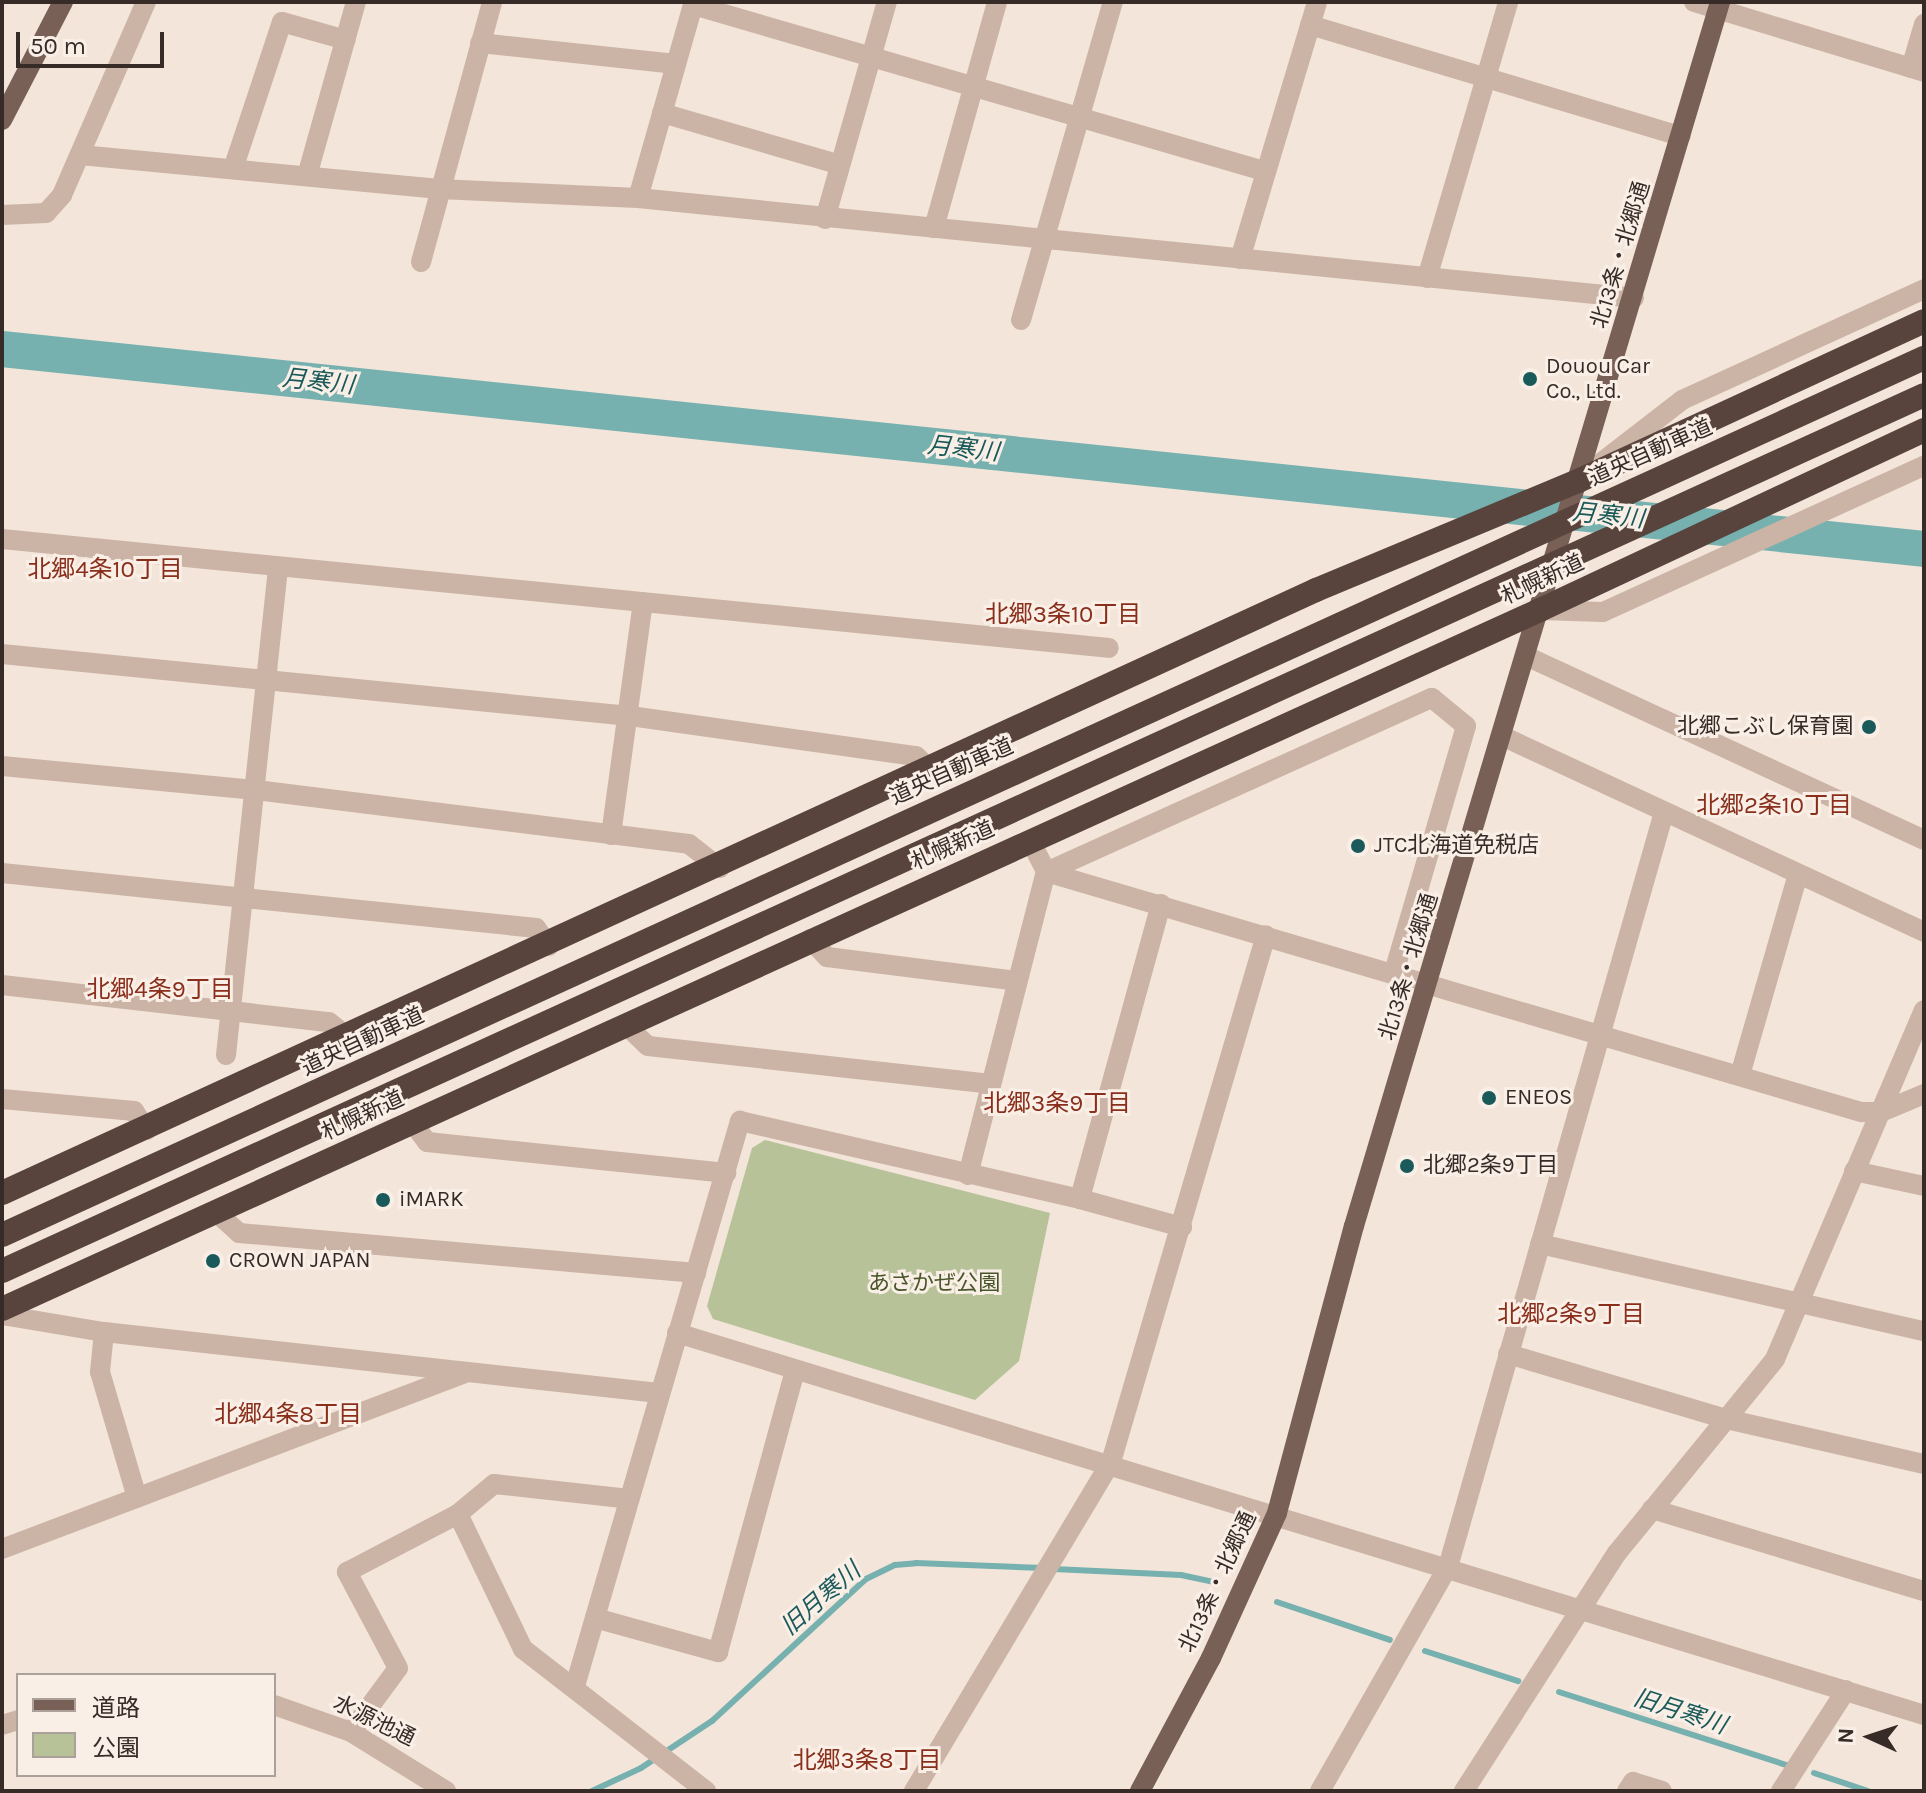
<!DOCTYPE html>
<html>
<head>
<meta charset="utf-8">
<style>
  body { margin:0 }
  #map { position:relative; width:1926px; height:1793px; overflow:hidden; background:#f3e5da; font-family:Karla,"Noto Sans JP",sans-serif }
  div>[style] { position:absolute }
  .green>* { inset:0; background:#b7c299 }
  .stream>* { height:6px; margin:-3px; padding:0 3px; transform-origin:3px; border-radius:3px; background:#77b1af }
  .river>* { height:36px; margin:-18px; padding:0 18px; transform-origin:18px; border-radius:18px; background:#77b1af }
  .minor>* { height:20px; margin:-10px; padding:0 10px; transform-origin:10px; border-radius:10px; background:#cbb4a5 }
  .major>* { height:20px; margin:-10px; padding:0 10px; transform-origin:10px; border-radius:10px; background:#796057 }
  .highway>* { height:24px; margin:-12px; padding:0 12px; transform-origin:12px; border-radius:12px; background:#58443d }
  .dots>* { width:22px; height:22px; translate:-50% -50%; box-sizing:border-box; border:4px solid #faefe6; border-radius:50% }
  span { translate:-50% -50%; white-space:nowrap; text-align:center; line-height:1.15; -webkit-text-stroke:6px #faefe6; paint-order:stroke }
  .street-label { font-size:22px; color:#362b27 }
  .poi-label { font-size:22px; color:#362b27 }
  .left { translate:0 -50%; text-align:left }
  .right { translate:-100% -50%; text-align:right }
  .park-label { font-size:22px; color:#485629 }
  .water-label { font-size:24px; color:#1a5a5a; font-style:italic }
  .neighbourhood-label { font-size:24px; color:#892f1c }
  .frame { position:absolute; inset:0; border:4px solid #362b27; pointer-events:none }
  .legend { position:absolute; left:16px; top:1673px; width:260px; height:104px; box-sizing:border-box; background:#faefe6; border:2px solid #aca19a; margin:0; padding:10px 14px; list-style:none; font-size:24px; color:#362b27 }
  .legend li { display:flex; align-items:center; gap:16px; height:40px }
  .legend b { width:40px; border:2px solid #aca19a }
  .north { position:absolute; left:1830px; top:1697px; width:80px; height:80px; -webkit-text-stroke:6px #faefe6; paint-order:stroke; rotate:273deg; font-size:22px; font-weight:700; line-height:32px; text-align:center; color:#362b27 }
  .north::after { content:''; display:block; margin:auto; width:28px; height:36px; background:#362b27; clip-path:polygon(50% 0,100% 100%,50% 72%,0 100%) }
  .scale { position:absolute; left:16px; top:32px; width:148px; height:36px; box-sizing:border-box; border:4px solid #362b27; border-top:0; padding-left:10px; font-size:24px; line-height:28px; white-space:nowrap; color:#362b27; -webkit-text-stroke:6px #faefe6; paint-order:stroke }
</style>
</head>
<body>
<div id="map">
  <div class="green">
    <i style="clip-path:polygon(765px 1140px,1050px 1213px,1019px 1361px,975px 1400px,713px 1319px,707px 1306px,752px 1148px)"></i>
  </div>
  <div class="stream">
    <i style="left:1054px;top:1569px;width:127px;rotate:2.7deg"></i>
    <i style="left:1181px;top:1575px;width:33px;rotate:12deg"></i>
    <i style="left:1277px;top:1602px;width:119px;rotate:18.6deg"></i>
    <i style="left:1425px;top:1651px;width:98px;rotate:17.9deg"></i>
    <i style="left:1559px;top:1692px;width:243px;rotate:17.8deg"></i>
    <i style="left:1814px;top:1773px;width:57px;rotate:18.4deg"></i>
    <i style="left:592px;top:1791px;width:54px;rotate:-25.1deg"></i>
    <i style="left:641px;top:1768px;width:85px;rotate:-33.5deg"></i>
    <i style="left:712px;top:1721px;width:209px;rotate:-42.7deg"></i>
    <i style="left:866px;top:1579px;width:32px;rotate:-26deg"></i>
    <i style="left:895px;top:1565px;width:21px;rotate:-5deg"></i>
    <i style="left:916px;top:1563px;width:127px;rotate:2.3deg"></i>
  </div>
  <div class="river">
    <i style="left:2px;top:349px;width:1932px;rotate:5.94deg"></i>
  </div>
  <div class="minor">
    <i style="left:1694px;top:2px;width:240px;rotate:16.9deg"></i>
    <i style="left:693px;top:5px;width:595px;rotate:16.21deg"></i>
    <i style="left:1310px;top:25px;width:387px;rotate:16.7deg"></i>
    <i style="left:480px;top:43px;width:197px;rotate:6.1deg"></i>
    <i style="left:1911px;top:68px;width:46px;rotate:-73.5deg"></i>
    <i style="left:662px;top:113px;width:183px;rotate:16.2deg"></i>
    <i style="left:80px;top:155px;width:361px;rotate:5.4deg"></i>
    <i style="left:439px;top:189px;width:199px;rotate:2.6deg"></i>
    <i style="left:638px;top:198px;width:1001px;rotate:5.73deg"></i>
    <i style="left:233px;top:169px;width:155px;rotate:-71.6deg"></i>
    <i style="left:282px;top:22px;width:66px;rotate:15.7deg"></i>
    <i style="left:307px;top:176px;width:181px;rotate:-74.3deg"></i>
    <i style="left:638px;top:198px;width:204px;rotate:-74.1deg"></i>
    <i style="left:2px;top:215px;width:44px;rotate:-2.6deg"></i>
    <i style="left:46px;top:213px;width:24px;rotate:-48deg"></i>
    <i style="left:62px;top:195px;width:210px;rotate:-66.5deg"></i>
    <i style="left:825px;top:219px;width:226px;rotate:-74.1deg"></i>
    <i style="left:934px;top:228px;width:235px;rotate:-74.4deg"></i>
    <i style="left:1240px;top:259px;width:268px;rotate:-73.3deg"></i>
    <i style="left:421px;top:262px;width:270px;rotate:-74.7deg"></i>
    <i style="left:1427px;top:278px;width:288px;rotate:-73.6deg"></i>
    <i style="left:1021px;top:320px;width:331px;rotate:-73.9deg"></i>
    <i style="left:1597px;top:466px;width:108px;rotate:-37.8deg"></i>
    <i style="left:1682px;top:400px;width:266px;rotate:-24.6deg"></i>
    <i style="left:2px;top:539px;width:1112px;rotate:5.62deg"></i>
    <i style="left:1540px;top:610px;width:63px;rotate:1.8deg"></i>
    <i style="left:1603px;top:612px;width:353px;rotate:-24.5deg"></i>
    <i style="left:2px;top:654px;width:631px;rotate:5.64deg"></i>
    <i style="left:630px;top:716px;width:289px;rotate:8deg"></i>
    <i style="left:916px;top:756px;width:22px;rotate:43deg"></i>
    <i style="left:1526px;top:656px;width:438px;rotate:24.8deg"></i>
    <i style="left:1502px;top:736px;width:465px;rotate:24.9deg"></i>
    <i style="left:2px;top:766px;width:255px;rotate:5.4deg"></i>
    <i style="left:256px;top:790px;width:436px;rotate:7.1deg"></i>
    <i style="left:689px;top:844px;width:39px;rotate:38deg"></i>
    <i style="left:611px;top:835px;width:235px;rotate:-82.2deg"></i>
    <i style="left:1030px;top:840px;width:36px;rotate:63deg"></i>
    <i style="left:1046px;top:872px;width:423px;rotate:-24.3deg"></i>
    <i style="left:1432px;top:698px;width:44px;rotate:39.5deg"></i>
    <i style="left:1466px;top:726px;width:257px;rotate:106.3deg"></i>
    <i style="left:2px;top:873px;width:537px;rotate:5.88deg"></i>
    <i style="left:536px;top:928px;width:22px;rotate:54deg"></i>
    <i style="left:1161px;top:904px;width:306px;rotate:105.4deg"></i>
    <i style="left:1080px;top:1199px;width:106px;rotate:15.4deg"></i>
    <i style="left:810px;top:939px;width:25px;rotate:47deg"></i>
    <i style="left:827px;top:957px;width:191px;rotate:7.2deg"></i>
    <i style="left:2px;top:985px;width:329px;rotate:6.5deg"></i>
    <i style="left:329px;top:1022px;width:26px;rotate:39deg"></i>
    <i style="left:626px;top:1025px;width:30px;rotate:44deg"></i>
    <i style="left:648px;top:1046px;width:345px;rotate:6.3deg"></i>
    <i style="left:226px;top:1055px;width:490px;rotate:-83.9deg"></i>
    <i style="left:1740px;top:1075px;width:209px;rotate:-73.9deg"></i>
    <i style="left:2px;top:1099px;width:133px;rotate:5.2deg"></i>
    <i style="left:134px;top:1111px;width:23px;rotate:56deg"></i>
    <i style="left:412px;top:1122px;width:25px;rotate:53deg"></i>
    <i style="left:427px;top:1142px;width:301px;rotate:5.9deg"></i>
    <i style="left:1854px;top:1171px;width:72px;rotate:12.1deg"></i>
    <i style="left:968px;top:1175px;width:313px;rotate:-75.6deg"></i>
    <i style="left:1046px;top:872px;width:850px;rotate:16.41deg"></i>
    <i style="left:1861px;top:1112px;width:20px"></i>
    <i style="left:1881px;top:1112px;width:47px;rotate:-22.7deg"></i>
    <i style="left:217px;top:1213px;width:30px;rotate:42deg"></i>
    <i style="left:239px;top:1233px;width:459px;rotate:5deg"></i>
    <i style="left:1540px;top:1244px;width:394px;rotate:12.8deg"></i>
    <i style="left:2px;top:1315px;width:103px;rotate:9.5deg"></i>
    <i style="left:104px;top:1332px;width:558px;rotate:6.27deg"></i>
    <i style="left:104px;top:1332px;width:40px;rotate:95.7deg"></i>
    <i style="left:100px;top:1372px;width:131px;rotate:73.6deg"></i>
    <i style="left:677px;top:1333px;width:1304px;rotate:17.03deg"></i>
    <i style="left:1508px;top:1354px;width:227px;rotate:16.6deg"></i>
    <i style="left:1726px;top:1419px;width:203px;rotate:12.8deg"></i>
    <i style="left:1652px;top:1509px;width:284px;rotate:16.8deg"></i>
    <i style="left:458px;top:1514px;width:150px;rotate:64.3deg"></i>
    <i style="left:523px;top:1649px;width:232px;rotate:37.8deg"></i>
    <i style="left:2px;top:1549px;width:495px;rotate:-20.8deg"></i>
    <i style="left:595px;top:1618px;width:128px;rotate:15.5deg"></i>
    <i style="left:718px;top:1652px;width:292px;rotate:-74.7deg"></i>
    <i style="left:575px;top:1686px;width:589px;rotate:-73.72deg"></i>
    <i style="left:740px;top:1121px;width:349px;rotate:12.9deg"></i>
    <i style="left:274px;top:1705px;width:82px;rotate:19.3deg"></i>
    <i style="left:351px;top:1732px;width:112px;rotate:31.8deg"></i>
    <i style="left:2px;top:1725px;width:17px;rotate:-17deg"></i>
    <i style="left:351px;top:1732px;width:79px;rotate:-53.7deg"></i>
    <i style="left:398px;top:1668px;width:109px;rotate:-118deg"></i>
    <i style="left:347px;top:1572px;width:125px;rotate:-27.6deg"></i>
    <i style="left:458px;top:1514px;width:47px;rotate:-39.8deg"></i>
    <i style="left:494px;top:1484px;width:136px;rotate:6.3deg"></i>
    <i style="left:914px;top:1791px;width:383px;rotate:-59.1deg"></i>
    <i style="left:1111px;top:1462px;width:549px;rotate:-73.61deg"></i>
    <i style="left:1320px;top:1791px;width:258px;rotate:-60.3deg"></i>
    <i style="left:1448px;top:1567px;width:785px;rotate:-74.03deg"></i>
    <i style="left:1464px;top:1791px;width:283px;rotate:-57.3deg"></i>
    <i style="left:1617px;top:1553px;width:250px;rotate:-50.8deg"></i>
    <i style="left:1775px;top:1359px;width:379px;rotate:-66.9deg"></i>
    <i style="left:1627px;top:1791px;width:11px;rotate:-56deg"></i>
    <i style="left:1633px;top:1782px;width:30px;rotate:17deg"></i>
    <i style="left:1781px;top:1791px;width:120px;rotate:-57.2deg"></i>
  </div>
  <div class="major">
    <i style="left:2px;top:120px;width:133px;rotate:-62.7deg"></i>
    <i style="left:1140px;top:1791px;width:151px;rotate:-61.9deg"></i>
    <i style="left:1211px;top:1658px;width:159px;rotate:-65.5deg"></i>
    <i style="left:1277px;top:1513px;width:297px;rotate:-75deg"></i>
    <i style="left:1354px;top:1226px;width:1278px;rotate:-73.35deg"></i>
  </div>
  <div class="highway">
    <i style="left:2px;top:1193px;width:1446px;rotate:-24.65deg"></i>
    <i style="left:1316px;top:590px;width:284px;rotate:-22.6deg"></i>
    <i style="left:1578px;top:481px;width:381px;rotate:-24.8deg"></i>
    <i style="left:2px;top:1235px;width:2113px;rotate:-24.53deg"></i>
    <i style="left:2px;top:1271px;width:2112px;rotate:-24.5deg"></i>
    <i style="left:2px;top:1309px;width:1689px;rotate:-24.44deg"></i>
    <i style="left:1540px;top:610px;width:424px;rotate:-25.1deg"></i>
  </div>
  <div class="dots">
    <i style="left:1530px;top:379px;background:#1a5a5a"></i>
    <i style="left:1869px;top:727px;background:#1a5a5a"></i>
    <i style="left:1358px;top:846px;background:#1a5a5a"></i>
    <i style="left:1489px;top:1098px;background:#1a5a5a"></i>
    <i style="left:1407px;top:1166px;background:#1a5a5a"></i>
    <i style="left:383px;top:1200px;background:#1a5a5a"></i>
    <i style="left:213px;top:1261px;background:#1a5a5a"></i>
  </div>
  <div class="street-label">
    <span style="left:1621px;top:255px;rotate:-73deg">北13条・北郷通</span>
    <span style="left:1651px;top:453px;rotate:-24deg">道央自動車道</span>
    <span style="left:1543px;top:580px;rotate:-25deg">札幌新道</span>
    <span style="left:952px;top:772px;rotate:-24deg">道央自動車道</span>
    <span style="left:953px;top:846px;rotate:-24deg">札幌新道</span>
    <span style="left:1409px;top:967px;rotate:-73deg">北13条・北郷通</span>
    <span style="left:363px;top:1042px;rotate:-25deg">道央自動車道</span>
    <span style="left:363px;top:1116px;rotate:-25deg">札幌新道</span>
    <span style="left:1218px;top:1582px;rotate:-65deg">北13条・北郷通</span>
    <span style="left:374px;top:1721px;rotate:26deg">水源池通</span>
  </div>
  <div class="poi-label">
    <span class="left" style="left:1546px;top:379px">Douou Car<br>Co., Ltd.</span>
    <span class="right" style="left:1853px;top:727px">北郷こぶし保育園</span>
    <span class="left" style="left:1374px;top:846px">JTC北海道免税店</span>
    <span class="left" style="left:1505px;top:1098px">ENEOS</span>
    <span class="left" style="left:1423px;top:1166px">北郷2条9丁目</span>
    <span class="left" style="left:399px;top:1200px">iMARK</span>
    <span class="left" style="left:229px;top:1261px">CROWN JAPAN</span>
  </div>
  <div class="park-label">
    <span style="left:934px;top:1284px">あさかぜ公園</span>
  </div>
  <div class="water-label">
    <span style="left:318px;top:382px;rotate:6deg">月寒川</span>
    <span style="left:963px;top:449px;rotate:6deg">月寒川</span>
    <span style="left:1608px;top:516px;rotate:6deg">月寒川</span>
    <span style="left:821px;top:1599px;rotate:-41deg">旧月寒川</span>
    <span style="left:1680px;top:1712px;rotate:18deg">旧月寒川</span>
  </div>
  <div class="neighbourhood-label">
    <span style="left:105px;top:570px">北郷4条10丁目</span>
    <span style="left:1063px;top:615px">北郷3条10丁目</span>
    <span style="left:1774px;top:806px">北郷2条10丁目</span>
    <span style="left:160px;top:990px">北郷4条9丁目</span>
    <span style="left:1057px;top:1104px">北郷3条9丁目</span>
    <span style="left:1571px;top:1315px">北郷2条9丁目</span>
    <span style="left:288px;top:1415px">北郷4条8丁目</span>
    <span style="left:867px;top:1761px">北郷3条8丁目</span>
  </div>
  <div class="frame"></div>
  <ul class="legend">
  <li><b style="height:10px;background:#796057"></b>道路</li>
  <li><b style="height:22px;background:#b7c299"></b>公園</li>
  </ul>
  <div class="north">N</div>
  <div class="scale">50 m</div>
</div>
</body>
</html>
